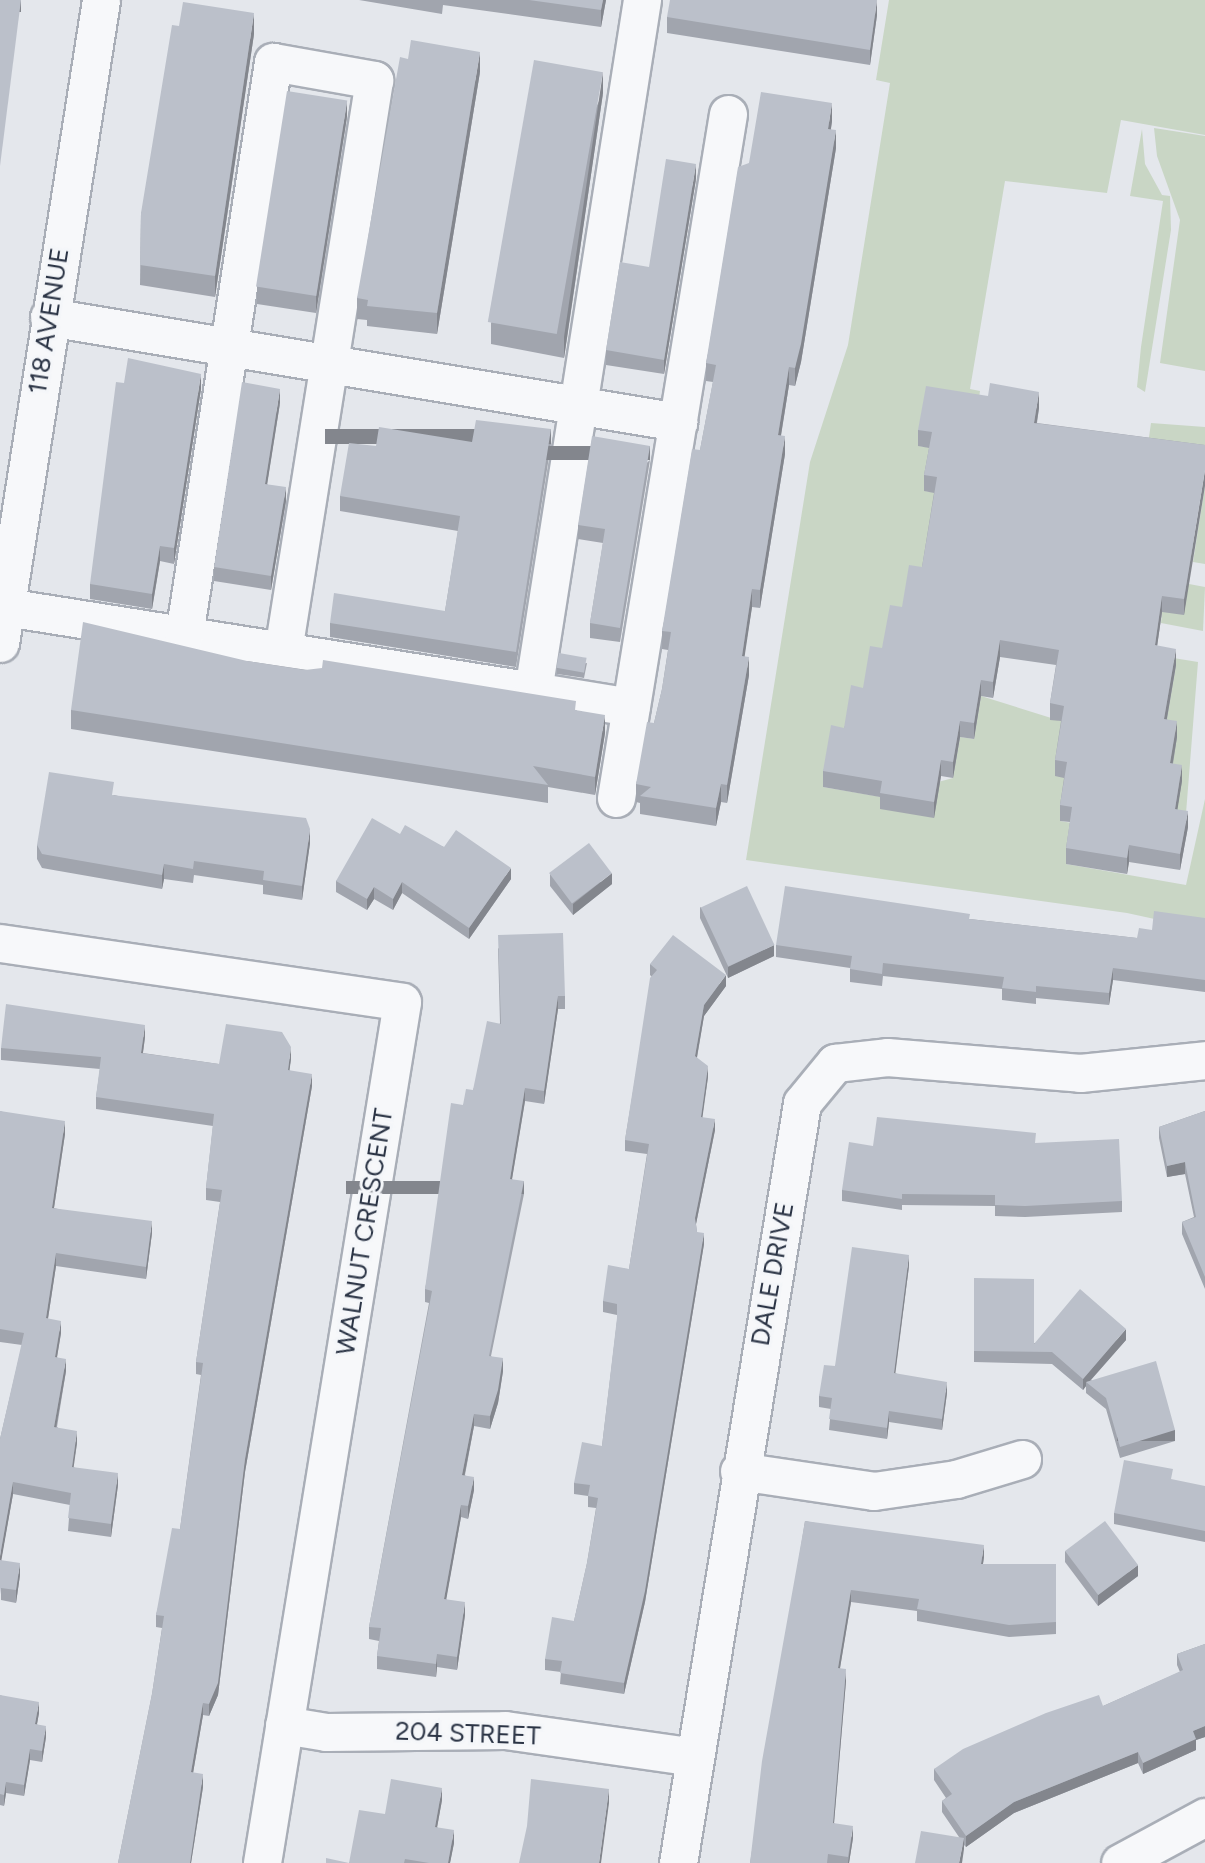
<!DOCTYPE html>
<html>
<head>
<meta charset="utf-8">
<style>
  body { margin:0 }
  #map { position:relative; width:1205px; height:1863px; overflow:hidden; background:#e4e7ec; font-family:Figtree,sans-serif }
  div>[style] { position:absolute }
  .green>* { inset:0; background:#c9d6c5 }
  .roads { filter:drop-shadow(2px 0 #a9aeb7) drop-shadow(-2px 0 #a9aeb7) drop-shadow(0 2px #a9aeb7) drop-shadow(0 -2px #a9aeb7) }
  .minor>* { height:37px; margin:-18.5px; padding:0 18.5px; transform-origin:18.5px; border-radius:18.5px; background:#f7f8fa }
  .wall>* { inset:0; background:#a1a5ae }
  .shaded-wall>* { inset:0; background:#83868d; transform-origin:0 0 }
  .building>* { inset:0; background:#bbc0ca; transform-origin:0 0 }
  span { translate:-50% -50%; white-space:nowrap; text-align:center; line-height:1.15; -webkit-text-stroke:6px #f4f6f9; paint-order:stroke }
  .street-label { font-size:26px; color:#2b3445 }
</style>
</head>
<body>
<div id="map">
  <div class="green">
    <i style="clip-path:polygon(889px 0,1205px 0,1205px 135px,1121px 120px,1107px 193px,1005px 181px,970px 389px,980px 391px,977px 410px,919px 446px,932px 448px,925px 491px,937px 493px,922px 583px,823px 787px,882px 797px,953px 778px,960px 737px,974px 739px,981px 696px,1064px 722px,1067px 778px,1060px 821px,1072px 823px,1066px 864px,1186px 885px,1205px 799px,1205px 930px,1127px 913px,746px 860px,810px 462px,848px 345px,890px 83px,876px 80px)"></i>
    <i style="clip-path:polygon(1154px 128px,1205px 136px,1205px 371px,1160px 363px,1180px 220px,1157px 156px)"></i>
    <i style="clip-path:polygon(1142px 129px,1145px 164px,1162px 195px,1170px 196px,1171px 230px,1145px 392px,1137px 387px,1141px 347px,1163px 201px,1130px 196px)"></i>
    <i style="clip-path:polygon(1151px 423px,1205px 427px,1205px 461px,1147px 451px)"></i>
    <i style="clip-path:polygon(1205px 486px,1205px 564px,1193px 562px)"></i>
    <i style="clip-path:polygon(1189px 584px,1205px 587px,1203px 631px,1161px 623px,1162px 612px)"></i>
    <i style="clip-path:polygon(1155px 655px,1198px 662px,1185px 826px,1175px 825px,1164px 735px,1176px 665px)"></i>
  </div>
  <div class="roads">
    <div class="minor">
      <i style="left:49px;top:317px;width:638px;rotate:9.48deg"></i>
      <i style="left:6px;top:607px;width:534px;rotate:9.06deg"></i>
      <i style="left:533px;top:691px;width:700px;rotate:-81.04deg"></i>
      <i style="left:184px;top:635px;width:580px;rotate:-81.17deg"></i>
      <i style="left:273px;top:62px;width:103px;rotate:10.1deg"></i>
      <i style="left:374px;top:80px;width:578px;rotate:99.06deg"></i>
      <i style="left:0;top:643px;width:651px;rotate:-81.07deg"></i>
      <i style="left:533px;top:691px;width:99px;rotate:9.3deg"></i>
      <i style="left:616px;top:798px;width:693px;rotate:-80.7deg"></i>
      <i style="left:0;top:943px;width:406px;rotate:8.3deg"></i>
      <i style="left:402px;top:1002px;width:872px;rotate:99.24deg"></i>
      <i style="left:739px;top:1471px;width:136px;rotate:8.4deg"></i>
      <i style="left:874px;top:1491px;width:83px;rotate:-8.3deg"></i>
      <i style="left:956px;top:1479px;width:69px;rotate:-16.9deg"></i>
      <i style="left:284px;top:1725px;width:43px;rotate:9.5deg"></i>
      <i style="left:326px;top:1732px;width:179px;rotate:-0.6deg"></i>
      <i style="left:505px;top:1730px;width:191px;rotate:8.1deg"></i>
      <i style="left:678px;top:1863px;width:770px;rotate:-80.73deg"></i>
      <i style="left:802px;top:1103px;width:52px;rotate:-50.5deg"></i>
      <i style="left:835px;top:1063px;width:52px;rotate:-6.6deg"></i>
      <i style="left:887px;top:1057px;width:194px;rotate:4.7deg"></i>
      <i style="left:1080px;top:1073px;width:126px;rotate:-5.9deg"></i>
      <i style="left:1120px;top:1863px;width:97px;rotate:-28.4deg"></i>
    </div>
  </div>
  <div class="wall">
    <i style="clip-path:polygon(359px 0,606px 0,601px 27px,443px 5px,442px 14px)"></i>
    <i style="clip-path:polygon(877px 15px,870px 65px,667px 33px,667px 17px)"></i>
    <i style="clip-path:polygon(254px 34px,215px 297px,140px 285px,141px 213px)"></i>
    <i style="clip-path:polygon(480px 72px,437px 334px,367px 326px,367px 320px,357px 319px,357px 298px)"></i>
    <i style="clip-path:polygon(603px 93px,564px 358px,491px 344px,491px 323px)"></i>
    <i style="clip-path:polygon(347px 117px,316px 313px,257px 304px,257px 287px)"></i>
    <i style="clip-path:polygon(832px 121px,831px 129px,836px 148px,801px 362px,795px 386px,789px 385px,781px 436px,785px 454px,760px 608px,752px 607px,744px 656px,749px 675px,727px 803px,721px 802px,716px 826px,640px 814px,640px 803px,636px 802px,636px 784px,654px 723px,662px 689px,668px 650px,662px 649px,662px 631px,700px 450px,713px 382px,706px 381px,706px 363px,749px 163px)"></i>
    <i style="clip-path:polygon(696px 179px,664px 374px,606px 365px,606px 350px)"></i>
    <i style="clip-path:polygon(201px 389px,174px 564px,160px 561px,152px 609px,90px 599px,90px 584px)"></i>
    <i style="clip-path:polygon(280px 403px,267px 484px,286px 501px,271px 590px,214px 581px,214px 567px)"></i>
    <i style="clip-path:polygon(1039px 408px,1037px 423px,1205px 445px,1184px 615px,1162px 612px,1157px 646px,1176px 665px,1167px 719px,1177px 737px,1173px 764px,1182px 781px,1177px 809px,1188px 827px,1180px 870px,1129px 862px,1127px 874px,1066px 864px,1066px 848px,1070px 822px,1060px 821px,1060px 805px,1064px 778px,1055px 776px,1055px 760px,1061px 721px,1050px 720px,1050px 703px,1056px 665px,1000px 657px,993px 698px,981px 696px,974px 739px,960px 737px,953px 778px,941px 776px,934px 818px,880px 809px,880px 797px,823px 787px,823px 771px,922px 567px,934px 493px,924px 491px,924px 475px,929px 448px,918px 446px,918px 430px)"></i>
    <i style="clip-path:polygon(472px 442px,551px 444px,516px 667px,330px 637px,330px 623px,445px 611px,458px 531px,340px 511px,340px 496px,376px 446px)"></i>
    <i style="clip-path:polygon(650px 460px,620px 642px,590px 638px,590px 623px,603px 543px,578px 539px,578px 525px)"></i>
    <i style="clip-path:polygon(247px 661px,576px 710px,605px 733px,595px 795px,548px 787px,548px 803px,71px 729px,71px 710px)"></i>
    <i style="clip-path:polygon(587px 663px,584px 678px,557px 674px,557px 668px)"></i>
    <i style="clip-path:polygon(114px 795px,310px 843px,302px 900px,263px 894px,263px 885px,194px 875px,193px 883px,164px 879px,162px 889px,42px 868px,37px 859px,37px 845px)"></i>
    <i style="clip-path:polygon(400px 834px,444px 847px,511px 879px,469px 939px,402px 893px,393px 910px,374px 899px,367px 910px,336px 892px,336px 881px)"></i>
    <i style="clip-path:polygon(550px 874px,612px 884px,573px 915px,550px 886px)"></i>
    <i style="clip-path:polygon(700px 907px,774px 956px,728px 978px,700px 918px)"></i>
    <i style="clip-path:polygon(1205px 918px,1205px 992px,1113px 980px,1109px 1005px,1036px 998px,1036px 1004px,1002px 1000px,1002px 989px,883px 976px,882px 986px,850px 982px,850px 968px,776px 957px,776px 945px,970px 919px,1137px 938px,1152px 930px)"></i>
    <i style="clip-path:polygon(498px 948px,565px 996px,565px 1009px,558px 1009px,544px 1104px,525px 1101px,512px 1179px,524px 1194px,491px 1356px,503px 1371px,498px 1403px,490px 1429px,474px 1426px,465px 1475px,474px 1490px,468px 1519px,461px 1517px,446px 1599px,465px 1615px,457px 1670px,437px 1667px,436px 1677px,377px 1669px,377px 1656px,379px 1641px,369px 1639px,369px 1627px,429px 1303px,425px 1302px,425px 1289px,463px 1105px,473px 1090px,500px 1023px)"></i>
    <i style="clip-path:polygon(650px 964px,726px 986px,704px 1016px,697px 1058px,708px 1077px,702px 1117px,715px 1130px,696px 1224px,697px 1232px,704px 1244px,645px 1602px,624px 1694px,560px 1684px,561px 1672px,545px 1670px,545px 1659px,574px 1621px,587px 1563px,596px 1508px,588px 1507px,588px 1496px,574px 1494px,574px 1483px,602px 1446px,617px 1321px,617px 1315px,603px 1312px,603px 1301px,629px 1269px,647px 1154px,625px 1151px,625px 1140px,652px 977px,650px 975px)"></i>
    <i style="clip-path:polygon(145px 1037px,143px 1053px,219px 1064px,291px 1059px,289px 1070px,312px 1086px,245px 1472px,218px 1695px,209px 1716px,203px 1715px,193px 1773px,203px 1787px,191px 1863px,118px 1863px,152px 1694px,162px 1628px,156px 1627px,156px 1615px,180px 1529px,201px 1375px,196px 1374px,196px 1362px,220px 1202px,206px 1200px,206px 1188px,213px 1126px,96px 1109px,96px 1097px,100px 1069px,1px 1060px,1px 1048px)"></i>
    <i style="clip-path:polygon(0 1111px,65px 1134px,54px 1208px,152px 1233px,146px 1279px,56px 1266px,48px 1319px,61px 1333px,57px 1357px,66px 1371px,57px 1427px,77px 1443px,73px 1467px,118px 1485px,111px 1537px,68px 1531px,70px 1505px,13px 1494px,1px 1560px,20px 1575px,16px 1603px,1px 1600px,0 1439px,22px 1345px,0 1342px)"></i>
    <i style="clip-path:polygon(1205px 1111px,1205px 1289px,1182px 1234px,1182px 1222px,1194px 1217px,1185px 1174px,1167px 1177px,1159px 1138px,1159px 1127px)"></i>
    <i style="clip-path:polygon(1036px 1143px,1122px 1201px,1122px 1212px,1025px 1217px,995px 1216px,995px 1206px,902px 1205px,902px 1210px,842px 1201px,842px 1190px,873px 1146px)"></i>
    <i style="clip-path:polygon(909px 1266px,895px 1373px,947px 1393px,942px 1430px,889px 1422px,887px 1439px,829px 1430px,831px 1409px,819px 1407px,819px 1396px,835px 1366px)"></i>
    <i style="clip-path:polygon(974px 1278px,1034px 1343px,1126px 1340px,1091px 1380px,1175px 1441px,1120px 1458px,1106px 1409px,1086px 1393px,1086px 1386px,1083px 1390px,1052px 1364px,974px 1362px)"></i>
    <i style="clip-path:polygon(1205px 1486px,1205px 1542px,1114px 1524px,1114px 1513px)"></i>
    <i style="clip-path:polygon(805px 1521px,984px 1557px,983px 1564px,1056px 1564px,1056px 1634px,1009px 1637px,917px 1621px,917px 1611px,851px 1602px,840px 1668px,846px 1681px,834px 1823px,853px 1838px,849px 1863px,750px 1863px)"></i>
    <i style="clip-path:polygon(1065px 1551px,1138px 1576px,1098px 1606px,1065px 1562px)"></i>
    <i style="clip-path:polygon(1205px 1644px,1205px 1737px,1196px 1740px,1196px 1750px,1143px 1774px,1138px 1763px,1014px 1813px,966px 1847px,964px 1845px,964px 1849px,959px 1837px,942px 1812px,942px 1801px,946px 1798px,934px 1780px,934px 1769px,1103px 1706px,1180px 1672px,1177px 1665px,1177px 1654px)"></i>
    <i style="clip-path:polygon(0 1695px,39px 1713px,37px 1724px,46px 1737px,42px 1762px,30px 1760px,24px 1796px,6px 1793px,4px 1806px,0 1805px)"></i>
    <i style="clip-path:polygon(442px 1800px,437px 1827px,454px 1843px,450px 1863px,326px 1863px,349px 1863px,385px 1814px)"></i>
  </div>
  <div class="shaded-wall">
    <i style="left:21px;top:0;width:12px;height:167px;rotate:90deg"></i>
    <i style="clip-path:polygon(603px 0,606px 0,601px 27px,601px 10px)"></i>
    <i style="clip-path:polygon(877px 0,877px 15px,870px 65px,870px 50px)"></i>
    <i style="clip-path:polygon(254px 13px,254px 34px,215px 297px,215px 276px)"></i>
    <i style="clip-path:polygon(480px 52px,480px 72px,437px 334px,437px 313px)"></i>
    <i style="clip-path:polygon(603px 72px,603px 93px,564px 358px,564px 337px)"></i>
    <i style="clip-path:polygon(347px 101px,347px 117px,316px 313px,316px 296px)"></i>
    <i style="clip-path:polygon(832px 103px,832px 121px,828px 147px,828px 129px)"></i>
    <i style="clip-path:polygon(836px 130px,836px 148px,801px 362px,795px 386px,795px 368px)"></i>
    <i style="clip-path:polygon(696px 164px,696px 179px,664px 374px,664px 360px)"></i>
    <i style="clip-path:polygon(789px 367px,789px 385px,778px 453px,778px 435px)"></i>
    <i style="clip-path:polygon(201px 374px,201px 389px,174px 564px,174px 548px)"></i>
    <i style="clip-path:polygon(280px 389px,280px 403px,265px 498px,265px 484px)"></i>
    <i style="clip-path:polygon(1039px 392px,1039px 408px,1034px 439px,1034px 423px)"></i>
    <i style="left:551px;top:429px;width:15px;height:226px;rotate:90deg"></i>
    <i style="clip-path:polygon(785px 436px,785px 454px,760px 608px,760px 590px)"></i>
    <i style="left:650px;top:446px;width:14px;height:184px;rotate:90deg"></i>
    <i style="clip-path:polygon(1205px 470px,1205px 486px,1184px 615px,1184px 599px)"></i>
    <i style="clip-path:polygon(286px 487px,286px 501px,271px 590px,271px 576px)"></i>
    <i style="clip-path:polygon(160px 546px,160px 561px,152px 609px,152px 594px)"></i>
    <i style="clip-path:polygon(752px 589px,752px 607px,742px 674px,742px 656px)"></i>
    <i style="clip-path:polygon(1162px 596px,1162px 612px,1155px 661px,1155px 645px)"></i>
    <i style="clip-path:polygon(1000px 640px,1000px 657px,993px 698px,993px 682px)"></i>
    <i style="clip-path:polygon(1176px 649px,1176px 665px,1164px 735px,1164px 719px)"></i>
    <i style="clip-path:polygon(749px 657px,749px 675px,727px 803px,727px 785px)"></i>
    <i style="clip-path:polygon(981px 680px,981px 696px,974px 739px,974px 723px)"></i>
    <i style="clip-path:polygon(605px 715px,605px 733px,595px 795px,595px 777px)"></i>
    <i style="clip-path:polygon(960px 721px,960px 737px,953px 778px,953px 762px)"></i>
    <i style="clip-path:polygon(1177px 721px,1177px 737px,1170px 779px,1170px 763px)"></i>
    <i style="clip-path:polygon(941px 760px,941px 776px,934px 818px,934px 802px)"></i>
    <i style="clip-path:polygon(1182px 765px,1182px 781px,1175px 825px,1175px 809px)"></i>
    <i style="clip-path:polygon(721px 784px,721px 802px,716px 826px,716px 808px)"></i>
    <i style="clip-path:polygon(1188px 811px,1188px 827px,1180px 870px,1180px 854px)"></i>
    <i style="clip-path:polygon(310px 829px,310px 843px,302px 900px,302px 886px)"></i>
    <i style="clip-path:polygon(1129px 845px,1129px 862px,1127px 874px,1127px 858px)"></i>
    <i style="clip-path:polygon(164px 864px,164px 879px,162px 889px,162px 875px)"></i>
    <i style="clip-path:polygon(511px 868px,511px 879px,469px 939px,469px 928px)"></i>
    <i style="clip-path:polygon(612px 873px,612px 884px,573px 915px,573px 904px)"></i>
    <i style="clip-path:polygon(402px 882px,402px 893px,393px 910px,393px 899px)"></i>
    <i style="clip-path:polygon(374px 887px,374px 899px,367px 910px,367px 899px)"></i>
    <i style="clip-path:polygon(774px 945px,774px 956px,728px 978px,728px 967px)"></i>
    <i style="clip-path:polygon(1113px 968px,1113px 980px,1109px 1005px,1109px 993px)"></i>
    <i style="clip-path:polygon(726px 975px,726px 986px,704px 1016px,695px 1068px,695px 1056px,704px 1005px)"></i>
    <i style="clip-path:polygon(558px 996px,558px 1009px,544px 1104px,544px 1091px)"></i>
    <i style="clip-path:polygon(145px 1025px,145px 1037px,141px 1066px,141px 1053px)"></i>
    <i style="clip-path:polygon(291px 1047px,291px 1059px,288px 1082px,288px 1070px)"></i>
    <i style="clip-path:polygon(708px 1066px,708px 1077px,701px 1128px,701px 1117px)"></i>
    <i style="clip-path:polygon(312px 1074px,312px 1086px,245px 1472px,218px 1695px,209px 1716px,209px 1704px,245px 1459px)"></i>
    <i style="clip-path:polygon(525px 1088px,525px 1101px,510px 1191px,510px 1179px)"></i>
    <i style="clip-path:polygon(715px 1119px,715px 1130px,695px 1229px,695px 1218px)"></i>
    <i style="clip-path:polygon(65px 1121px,65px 1134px,52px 1221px,52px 1208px)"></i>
    <i style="clip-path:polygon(1185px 1162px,1185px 1174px,1167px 1177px,1167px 1166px)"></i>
    <i style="left:524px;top:1181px;width:13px;height:178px;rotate:90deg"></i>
    <i style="clip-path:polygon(152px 1221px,152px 1233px,146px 1279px,146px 1267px)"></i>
    <i style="clip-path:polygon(704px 1233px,704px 1244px,645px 1602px,624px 1694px,624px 1683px)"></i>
    <i style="clip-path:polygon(56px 1253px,56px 1266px,46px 1331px,46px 1318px)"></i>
    <i style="clip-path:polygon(909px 1255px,909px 1266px,894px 1384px,894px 1373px)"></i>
    <i style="clip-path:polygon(61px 1321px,61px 1333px,55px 1369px,55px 1357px)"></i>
    <i style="clip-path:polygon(1126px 1329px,1126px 1340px,1088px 1383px,1086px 1382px,1086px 1386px,1083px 1390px,1083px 1379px)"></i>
    <i style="clip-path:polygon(503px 1358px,503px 1371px,498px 1403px,490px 1429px,490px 1416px)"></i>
    <i style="clip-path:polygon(66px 1359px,66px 1371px,54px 1439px,54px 1427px)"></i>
    <i style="clip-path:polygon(947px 1382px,947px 1393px,942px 1430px,942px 1419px)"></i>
    <i style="clip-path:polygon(889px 1411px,889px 1422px,887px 1439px,887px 1428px)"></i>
    <i style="clip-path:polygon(474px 1414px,474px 1426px,462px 1488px,462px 1475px)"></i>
    <i style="left:1175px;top:1430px;width:11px;height:58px;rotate:90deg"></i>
    <i style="clip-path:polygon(77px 1431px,77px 1443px,72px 1479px,72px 1467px)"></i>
    <i style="clip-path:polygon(118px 1473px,118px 1485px,111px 1537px,111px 1524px)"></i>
    <i style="clip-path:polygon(474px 1477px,474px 1490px,468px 1519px,468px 1506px)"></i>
    <i style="clip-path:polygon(13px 1482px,13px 1494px,0 1568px,0 1556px)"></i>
    <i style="clip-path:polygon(461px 1505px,461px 1517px,444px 1612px,444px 1599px)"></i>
    <i style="clip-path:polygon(984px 1545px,984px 1557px,981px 1576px,981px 1564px)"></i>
    <i style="clip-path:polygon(20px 1563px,20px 1575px,16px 1603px,16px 1590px)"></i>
    <i style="clip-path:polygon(1138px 1565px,1138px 1576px,1098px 1606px,1098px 1595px)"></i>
    <i style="clip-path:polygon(851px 1590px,851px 1602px,838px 1680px,838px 1668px)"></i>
    <i style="clip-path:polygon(465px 1602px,465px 1615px,457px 1670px,457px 1657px)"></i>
    <i style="clip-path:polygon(437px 1654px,437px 1667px,436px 1677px,436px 1664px)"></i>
    <i style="clip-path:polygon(846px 1669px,846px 1681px,833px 1835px,833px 1823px)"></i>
    <i style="clip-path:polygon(39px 1702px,39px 1713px,35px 1735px,35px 1724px)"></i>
    <i style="clip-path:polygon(203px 1703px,203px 1715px,191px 1785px,191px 1772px)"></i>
    <i style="clip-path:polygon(46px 1726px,46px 1737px,42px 1762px,42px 1751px)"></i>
    <i style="clip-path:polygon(1205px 1726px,1205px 1737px,1196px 1740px,1196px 1750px,1143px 1774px,1143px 1763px,1193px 1731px)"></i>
    <i style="clip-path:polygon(30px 1749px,30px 1760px,24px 1796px,24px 1785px)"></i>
    <i style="clip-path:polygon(1138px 1752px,1138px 1763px,1014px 1813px,966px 1847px,966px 1836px,1014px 1802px)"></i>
    <i style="clip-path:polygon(203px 1774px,203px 1787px,191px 1863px,190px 1863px)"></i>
    <i style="clip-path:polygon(6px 1782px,6px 1793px,4px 1806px,4px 1795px)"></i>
    <i style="clip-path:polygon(442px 1788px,442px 1800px,435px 1839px,435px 1827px)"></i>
    <i style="clip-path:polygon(609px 1789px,609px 1803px,601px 1863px,599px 1863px)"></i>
    <i style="clip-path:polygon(853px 1826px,853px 1838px,849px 1863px,848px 1863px)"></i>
    <i style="clip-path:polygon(454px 1830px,454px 1843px,450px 1863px,448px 1863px)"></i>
    <i style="clip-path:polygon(964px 1838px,964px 1849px,962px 1863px,959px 1863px)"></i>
  </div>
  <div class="building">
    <i style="clip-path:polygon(0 0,21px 0,0 166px)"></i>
    <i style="clip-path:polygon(529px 0,603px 0,601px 10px)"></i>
    <i style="clip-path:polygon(670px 0,877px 0,870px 50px,667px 17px)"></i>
    <i style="clip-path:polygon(183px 2px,254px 13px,215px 276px,140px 265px,141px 213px,172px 25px,179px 26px)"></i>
    <i style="clip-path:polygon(411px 40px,480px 52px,437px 313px,367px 306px,368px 300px,357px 298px,400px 57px,408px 59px)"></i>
    <i style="left:534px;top:60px;width:70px;height:266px;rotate:10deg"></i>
    <i style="left:287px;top:91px;width:61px;height:198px;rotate:9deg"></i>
    <i style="clip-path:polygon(761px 92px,832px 103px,828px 129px,836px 130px,801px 344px,795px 368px,789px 367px,778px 435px,785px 436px,760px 590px,752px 589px,742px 656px,749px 657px,727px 785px,721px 784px,716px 808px,640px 796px,651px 787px,636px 784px,647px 722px,654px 723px,662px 689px,671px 632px,662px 631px,692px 449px,700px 450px,716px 365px,706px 363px,738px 167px,749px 163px)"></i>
    <i style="clip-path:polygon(666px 159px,696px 164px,664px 360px,606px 350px,620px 262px,649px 267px)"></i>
    <i style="clip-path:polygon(128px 358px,201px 374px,174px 548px,160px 546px,152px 594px,90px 584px,116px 382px,124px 383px)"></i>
    <i style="clip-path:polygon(242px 382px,280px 389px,265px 484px,286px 487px,271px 576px,214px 567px)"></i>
    <i style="clip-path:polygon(990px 383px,1039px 392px,1034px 423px,1205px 445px,1205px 470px,1184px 599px,1162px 596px,1155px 645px,1176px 649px,1164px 719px,1177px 721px,1170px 763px,1182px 765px,1175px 809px,1188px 811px,1180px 854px,1129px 845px,1127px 858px,1066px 848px,1072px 807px,1060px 805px,1067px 762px,1055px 760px,1064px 706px,1050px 703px,1059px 650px,1000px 640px,993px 682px,981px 680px,974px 723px,960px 721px,953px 762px,941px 760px,934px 802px,880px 793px,882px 781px,823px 771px,831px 725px,844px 728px,851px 685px,863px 688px,870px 646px,882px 648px,890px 605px,902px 607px,909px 565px,922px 567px,937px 477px,924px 475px,932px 432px,918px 430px,926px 386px,988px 396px)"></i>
    <i style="clip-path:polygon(476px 420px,551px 429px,516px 652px,330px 623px,334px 593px,445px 611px,460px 516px,340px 496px,349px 443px,376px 446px,379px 427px,472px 442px)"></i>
    <i style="clip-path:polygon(592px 436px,650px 446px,620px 628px,590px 623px,605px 529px,578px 525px)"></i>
    <i style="clip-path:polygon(83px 622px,247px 661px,305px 670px,322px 668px,323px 660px,576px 701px,575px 710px,605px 715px,595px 777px,533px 766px,548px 785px,71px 710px)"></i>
    <i style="left:559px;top:653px;width:28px;height:15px;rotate:10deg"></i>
    <i style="clip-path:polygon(49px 772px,114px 782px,112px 795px,306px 818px,310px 829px,302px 886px,263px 880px,264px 871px,194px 861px,193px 869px,164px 864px,162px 875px,42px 854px,37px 845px)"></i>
    <i style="clip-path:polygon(372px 818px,400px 834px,405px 825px,444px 847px,456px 830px,511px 868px,469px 928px,402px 882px,393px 899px,374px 887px,367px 899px,336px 881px)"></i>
    <i style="left:589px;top:843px;width:38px;height:50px;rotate:53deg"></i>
    <i style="left:747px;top:886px;width:65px;height:51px;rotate:65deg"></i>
    <i style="clip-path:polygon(785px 886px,970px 914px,969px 919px,1137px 938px,1139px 928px,1152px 930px,1154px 911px,1205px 918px,1205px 980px,1113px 968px,1109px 993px,1036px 986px,1036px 992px,1002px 988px,1004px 977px,883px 963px,882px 974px,850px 969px,852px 956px,776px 945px)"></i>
    <i style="clip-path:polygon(563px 933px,565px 996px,558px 996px,544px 1091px,525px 1088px,510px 1179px,524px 1181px,489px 1356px,503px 1358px,498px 1390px,490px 1416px,474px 1414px,462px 1475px,474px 1477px,468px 1506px,461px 1505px,444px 1599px,465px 1602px,457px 1657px,437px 1654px,436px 1664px,377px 1656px,381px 1628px,369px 1627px,432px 1291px,425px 1289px,451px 1103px,463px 1105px,466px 1089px,473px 1090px,487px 1021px,501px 1024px,498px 935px)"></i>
    <i style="clip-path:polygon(673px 935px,726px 975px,704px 1005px,695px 1056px,708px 1066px,701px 1117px,715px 1119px,695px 1218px,697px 1232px,704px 1233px,645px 1591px,624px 1683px,560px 1673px,562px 1661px,545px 1659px,552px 1617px,574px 1621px,587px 1563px,598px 1498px,588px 1496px,590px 1485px,574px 1483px,582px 1442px,602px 1446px,617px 1318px,617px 1304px,603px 1301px,608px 1265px,629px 1269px,649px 1144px,625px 1140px,650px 978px,657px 970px,650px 964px)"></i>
    <i style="clip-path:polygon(6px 1004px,145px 1025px,141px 1053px,219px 1064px,226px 1024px,282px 1032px,291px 1047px,288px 1070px,312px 1074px,245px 1459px,218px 1683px,209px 1704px,203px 1703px,191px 1772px,203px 1774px,190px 1863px,118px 1863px,152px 1694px,164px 1616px,156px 1615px,172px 1528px,180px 1529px,203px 1363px,196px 1362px,222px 1190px,206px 1188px,214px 1114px,96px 1097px,101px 1057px,1px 1048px)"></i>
    <i style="clip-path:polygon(0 1111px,65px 1121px,52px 1208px,152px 1221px,146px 1267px,56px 1253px,46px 1318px,61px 1321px,55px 1357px,66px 1359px,54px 1427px,77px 1431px,72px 1467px,118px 1473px,111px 1524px,68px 1518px,71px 1493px,13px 1482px,0 1556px,0 1439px,24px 1333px,0 1329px)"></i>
    <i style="clip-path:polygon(1205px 1111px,1205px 1277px,1182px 1222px,1196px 1217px,1185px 1162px,1167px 1166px,1159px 1127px)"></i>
    <i style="clip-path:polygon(877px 1117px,1036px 1133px,1035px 1143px,1119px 1139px,1122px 1201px,1025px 1206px,995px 1205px,995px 1195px,902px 1194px,902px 1199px,842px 1190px,849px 1142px,873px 1146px)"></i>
    <i style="clip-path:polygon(852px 1247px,909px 1255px,894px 1373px,947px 1382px,942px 1419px,889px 1411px,887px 1428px,829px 1419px,832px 1398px,819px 1396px,824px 1365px,835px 1366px)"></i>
    <i style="clip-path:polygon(974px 1278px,1034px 1279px,1034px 1344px,1080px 1289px,1126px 1329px,1083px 1379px,1052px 1352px,974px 1351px)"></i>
    <i style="clip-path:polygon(1156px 1361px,1175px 1430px,1120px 1447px,1106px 1398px,1086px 1382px)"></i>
    <i style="clip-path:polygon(1124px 1460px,1173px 1469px,1171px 1479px,1205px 1486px,1205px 1531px,1114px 1513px)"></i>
    <i style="clip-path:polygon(805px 1521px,984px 1545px,981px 1564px,1056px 1564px,1056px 1622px,1009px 1625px,917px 1609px,919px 1599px,851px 1590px,838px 1668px,846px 1669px,833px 1823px,853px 1826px,848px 1857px,828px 1854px,827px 1863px,750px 1863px,762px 1761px)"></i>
    <i style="left:1105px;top:1521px;width:55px;height:50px;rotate:53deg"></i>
    <i style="clip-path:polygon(0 1560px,20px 1563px,16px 1590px,1px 1588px,0 1594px)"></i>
    <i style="clip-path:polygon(1205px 1644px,1205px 1726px,1193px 1731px,1196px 1739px,1143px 1763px,1138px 1752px,1014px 1802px,966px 1836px,942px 1801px,952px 1794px,934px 1769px,963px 1749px,1046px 1713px,1099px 1695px,1103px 1706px,1183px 1670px,1177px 1654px)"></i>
    <i style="clip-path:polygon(0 1695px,39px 1702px,35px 1724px,46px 1726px,42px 1751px,30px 1749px,24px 1785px,6px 1782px,4px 1795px,0 1794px)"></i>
    <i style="clip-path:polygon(391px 1779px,442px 1788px,435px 1827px,454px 1830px,448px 1863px,429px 1863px,405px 1859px,404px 1863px,326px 1863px,326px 1858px,349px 1863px,359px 1810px,385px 1814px)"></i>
    <i style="clip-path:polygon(531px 1779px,609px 1789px,599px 1863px,519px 1863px,527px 1826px)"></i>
    <i style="clip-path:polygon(921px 1831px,964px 1838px,959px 1863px,915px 1863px)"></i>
  </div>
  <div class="street-label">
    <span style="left:49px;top:321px;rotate:-81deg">118 AVENUE</span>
    <span style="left:365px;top:1232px;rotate:-81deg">WALNUT CRESCENT</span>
    <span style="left:773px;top:1274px;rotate:-80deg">DALE DRIVE</span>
    <span style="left:468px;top:1734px;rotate:2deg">204 STREET</span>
  </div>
</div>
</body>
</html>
